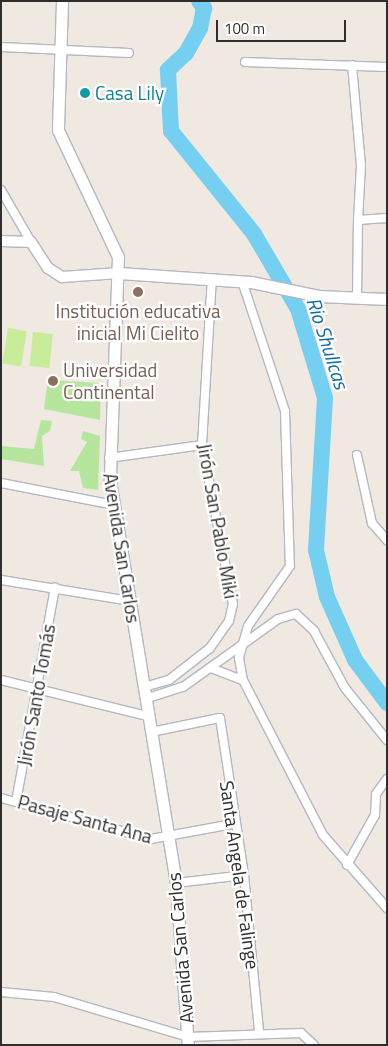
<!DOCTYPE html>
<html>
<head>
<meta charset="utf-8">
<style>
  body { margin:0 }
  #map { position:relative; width:388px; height:1046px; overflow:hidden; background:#efe9e1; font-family:"Titillium Web",sans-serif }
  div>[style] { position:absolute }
  .green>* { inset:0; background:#b6e59e }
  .pitch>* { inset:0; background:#c9ec9a; transform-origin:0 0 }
  .river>* { height:16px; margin:-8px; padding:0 8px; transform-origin:8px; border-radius:8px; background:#75cff0 }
  .roads { filter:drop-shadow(1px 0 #b4b7c1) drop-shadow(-1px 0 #b4b7c1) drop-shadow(0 1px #b4b7c1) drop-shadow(0 -1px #b4b7c1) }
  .minor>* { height:8px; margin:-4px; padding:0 4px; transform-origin:4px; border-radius:4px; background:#fff }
  .tertiary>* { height:10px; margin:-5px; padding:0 5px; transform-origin:5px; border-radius:5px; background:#fff }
  .secondary>* { height:11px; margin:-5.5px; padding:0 5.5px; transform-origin:5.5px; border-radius:5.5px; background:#fff }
  .dots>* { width:14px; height:14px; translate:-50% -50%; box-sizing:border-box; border:2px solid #fff; border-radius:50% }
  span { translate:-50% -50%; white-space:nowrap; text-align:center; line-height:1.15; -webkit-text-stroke:4.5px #fff; paint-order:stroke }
  .culture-label { font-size:19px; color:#0d838f }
  .left { translate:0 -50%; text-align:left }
  .education-label { font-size:19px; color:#785e54 }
  .street-label { font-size:19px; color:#2e2e2e }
  .water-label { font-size:20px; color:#0d6fa3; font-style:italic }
  .frame { position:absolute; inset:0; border:2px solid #2e2e2e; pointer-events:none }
  .scale { position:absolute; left:216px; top:20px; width:130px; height:22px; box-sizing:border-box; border:2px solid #2e2e2e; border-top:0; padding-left:6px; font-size:15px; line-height:18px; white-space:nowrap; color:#2e2e2e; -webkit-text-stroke:4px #fff; paint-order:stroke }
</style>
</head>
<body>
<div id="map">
  <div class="green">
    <i style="clip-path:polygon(48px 380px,101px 383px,100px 420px,44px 409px)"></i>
    <i style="clip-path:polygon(41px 420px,52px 421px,50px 431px,42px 436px,44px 466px,1px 459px,1px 446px,34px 449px)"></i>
    <i style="clip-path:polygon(83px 431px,100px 436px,98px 490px,83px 488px,79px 471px,70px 471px,87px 442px,81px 439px)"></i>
  </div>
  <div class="pitch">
    <i style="left:8px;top:328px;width:19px;height:36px;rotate:9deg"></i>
    <i style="left:33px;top:332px;width:20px;height:34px;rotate:6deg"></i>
  </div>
  <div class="river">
    <i style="left:199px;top:1px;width:9px;rotate:54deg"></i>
    <i style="left:204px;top:8px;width:20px;rotate:101deg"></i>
    <i style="left:200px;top:28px;width:29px;rotate:119deg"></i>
    <i style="left:186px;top:53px;width:25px;rotate:137deg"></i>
    <i style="left:168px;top:70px;width:61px;rotate:87.2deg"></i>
    <i style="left:171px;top:131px;width:132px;rotate:51.1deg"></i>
    <i style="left:254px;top:234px;width:87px;rotate:59.6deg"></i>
    <i style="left:298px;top:309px;width:93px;rotate:73.1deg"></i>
    <i style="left:325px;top:398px;width:152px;rotate:93.4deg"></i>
    <i style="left:316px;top:550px;width:48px;rotate:76.8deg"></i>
    <i style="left:327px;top:597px;width:69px;rotate:66deg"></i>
    <i style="left:355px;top:660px;width:54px;rotate:53.3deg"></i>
  </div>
  <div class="roads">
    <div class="minor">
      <i style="left:1px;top:47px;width:128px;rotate:2.7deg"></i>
      <i style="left:245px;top:62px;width:142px;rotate:2deg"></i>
      <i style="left:352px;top:65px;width:100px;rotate:84.9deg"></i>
      <i style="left:361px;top:165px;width:55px;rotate:93.1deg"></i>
      <i style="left:1px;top:190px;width:60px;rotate:60deg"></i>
      <i style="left:242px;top:281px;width:137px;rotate:71.7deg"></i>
      <i style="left:285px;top:411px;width:155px;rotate:88.2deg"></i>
      <i style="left:290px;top:566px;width:73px;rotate:125deg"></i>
      <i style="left:248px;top:626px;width:33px;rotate:106deg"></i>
      <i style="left:239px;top:658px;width:22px;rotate:80deg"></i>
      <i style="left:357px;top:299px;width:79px;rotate:-89.3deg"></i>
      <i style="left:358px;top:220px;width:29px;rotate:-4deg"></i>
      <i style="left:357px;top:455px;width:70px;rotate:77.6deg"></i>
      <i style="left:372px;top:523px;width:23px;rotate:49deg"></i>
      <i style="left:109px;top:458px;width:94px;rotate:-8deg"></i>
      <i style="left:1px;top:483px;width:115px;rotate:11deg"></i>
      <i style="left:1px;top:580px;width:131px;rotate:9.2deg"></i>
      <i style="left:211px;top:668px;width:34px;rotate:21deg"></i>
      <i style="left:243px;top:680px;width:174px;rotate:62.7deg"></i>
      <i style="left:323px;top:835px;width:97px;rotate:48.8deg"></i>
      <i style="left:1px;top:680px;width:151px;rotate:13.8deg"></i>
      <i style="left:144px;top:687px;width:26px;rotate:-16deg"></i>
      <i style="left:169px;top:680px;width:52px;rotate:-38deg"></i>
      <i style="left:210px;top:648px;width:33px;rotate:-55deg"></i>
      <i style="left:229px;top:621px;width:17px;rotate:-77deg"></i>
      <i style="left:233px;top:604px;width:162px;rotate:-101deg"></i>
      <i style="left:202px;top:445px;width:166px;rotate:-86.6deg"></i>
      <i style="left:145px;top:699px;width:40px;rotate:-18deg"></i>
      <i style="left:183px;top:687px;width:117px;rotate:-35.6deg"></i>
      <i style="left:278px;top:619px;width:19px;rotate:-16deg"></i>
      <i style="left:296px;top:614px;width:25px;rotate:43deg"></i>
      <i style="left:314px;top:631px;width:65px;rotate:61.5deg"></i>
      <i style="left:345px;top:688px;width:67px;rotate:51.1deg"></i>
      <i style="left:151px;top:732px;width:70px;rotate:-11.5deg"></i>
      <i style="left:220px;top:718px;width:159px;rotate:81.3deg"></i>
      <i style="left:244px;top:875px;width:158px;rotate:84.5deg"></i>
      <i style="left:1px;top:798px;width:156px;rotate:15.3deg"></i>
      <i style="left:151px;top:839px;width:83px;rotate:-10.4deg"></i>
      <i style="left:16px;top:802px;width:218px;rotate:-79.7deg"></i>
      <i style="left:347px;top:865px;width:57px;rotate:-60.8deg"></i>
      <i style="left:375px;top:815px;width:21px;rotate:-87deg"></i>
      <i style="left:376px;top:794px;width:19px;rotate:-54deg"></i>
      <i style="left:176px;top:883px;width:68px;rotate:-6.7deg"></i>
      <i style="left:1px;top:992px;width:53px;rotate:5.4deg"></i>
      <i style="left:54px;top:997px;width:140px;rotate:16.6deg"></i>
      <i style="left:188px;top:1037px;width:113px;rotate:-2deg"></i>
      <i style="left:301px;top:1033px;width:18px;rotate:43deg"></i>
    </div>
    <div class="tertiary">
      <i style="left:1px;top:241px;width:30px;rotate:2deg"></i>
      <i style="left:31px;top:242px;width:31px;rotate:57deg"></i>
      <i style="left:48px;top:268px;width:17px;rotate:33deg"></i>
      <i style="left:62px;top:277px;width:57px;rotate:-4deg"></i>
    </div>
    <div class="secondary">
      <i style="left:62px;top:1px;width:129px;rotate:91.8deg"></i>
      <i style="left:58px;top:130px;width:140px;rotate:64.7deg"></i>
      <i style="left:118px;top:257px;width:223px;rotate:92.1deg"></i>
      <i style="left:110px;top:480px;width:408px;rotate:80.7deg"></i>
      <i style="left:176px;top:883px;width:162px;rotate:85.8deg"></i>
      <i style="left:119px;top:273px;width:132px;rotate:3.9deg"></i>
      <i style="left:251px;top:282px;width:69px;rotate:11.6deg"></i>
      <i style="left:319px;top:296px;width:68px;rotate:2.5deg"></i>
    </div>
  </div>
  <div class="dots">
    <i style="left:85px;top:93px;background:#0f9aa8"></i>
    <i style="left:138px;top:292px;background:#8d6e63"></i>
    <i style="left:53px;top:381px;background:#8d6e63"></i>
  </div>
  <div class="culture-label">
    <span class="left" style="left:95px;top:93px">Casa Lily</span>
  </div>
  <div class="education-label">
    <span style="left:138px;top:322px">Institución educativa<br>inicial Mi Cielito</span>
    <span class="left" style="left:63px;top:381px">Universidad<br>Continental</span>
  </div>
  <div class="street-label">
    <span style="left:218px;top:521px;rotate:80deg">Jirón San Pablo Miki</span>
    <span style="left:122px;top:548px;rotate:81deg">Avenida San Carlos</span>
    <span style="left:36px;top:695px;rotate:-80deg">Jirón Santo Tomás</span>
    <span style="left:85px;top:819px;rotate:15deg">Pasaje Santa Ana</span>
    <span style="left:240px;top:875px;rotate:82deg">Santa Angela de Falinge</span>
    <span style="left:180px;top:948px;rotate:-95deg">Avenida San Carlos</span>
  </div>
  <div class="water-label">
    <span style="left:328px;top:343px;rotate:72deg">Rio Shullcas</span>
  </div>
  <div class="frame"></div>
  <div class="scale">100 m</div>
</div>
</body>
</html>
